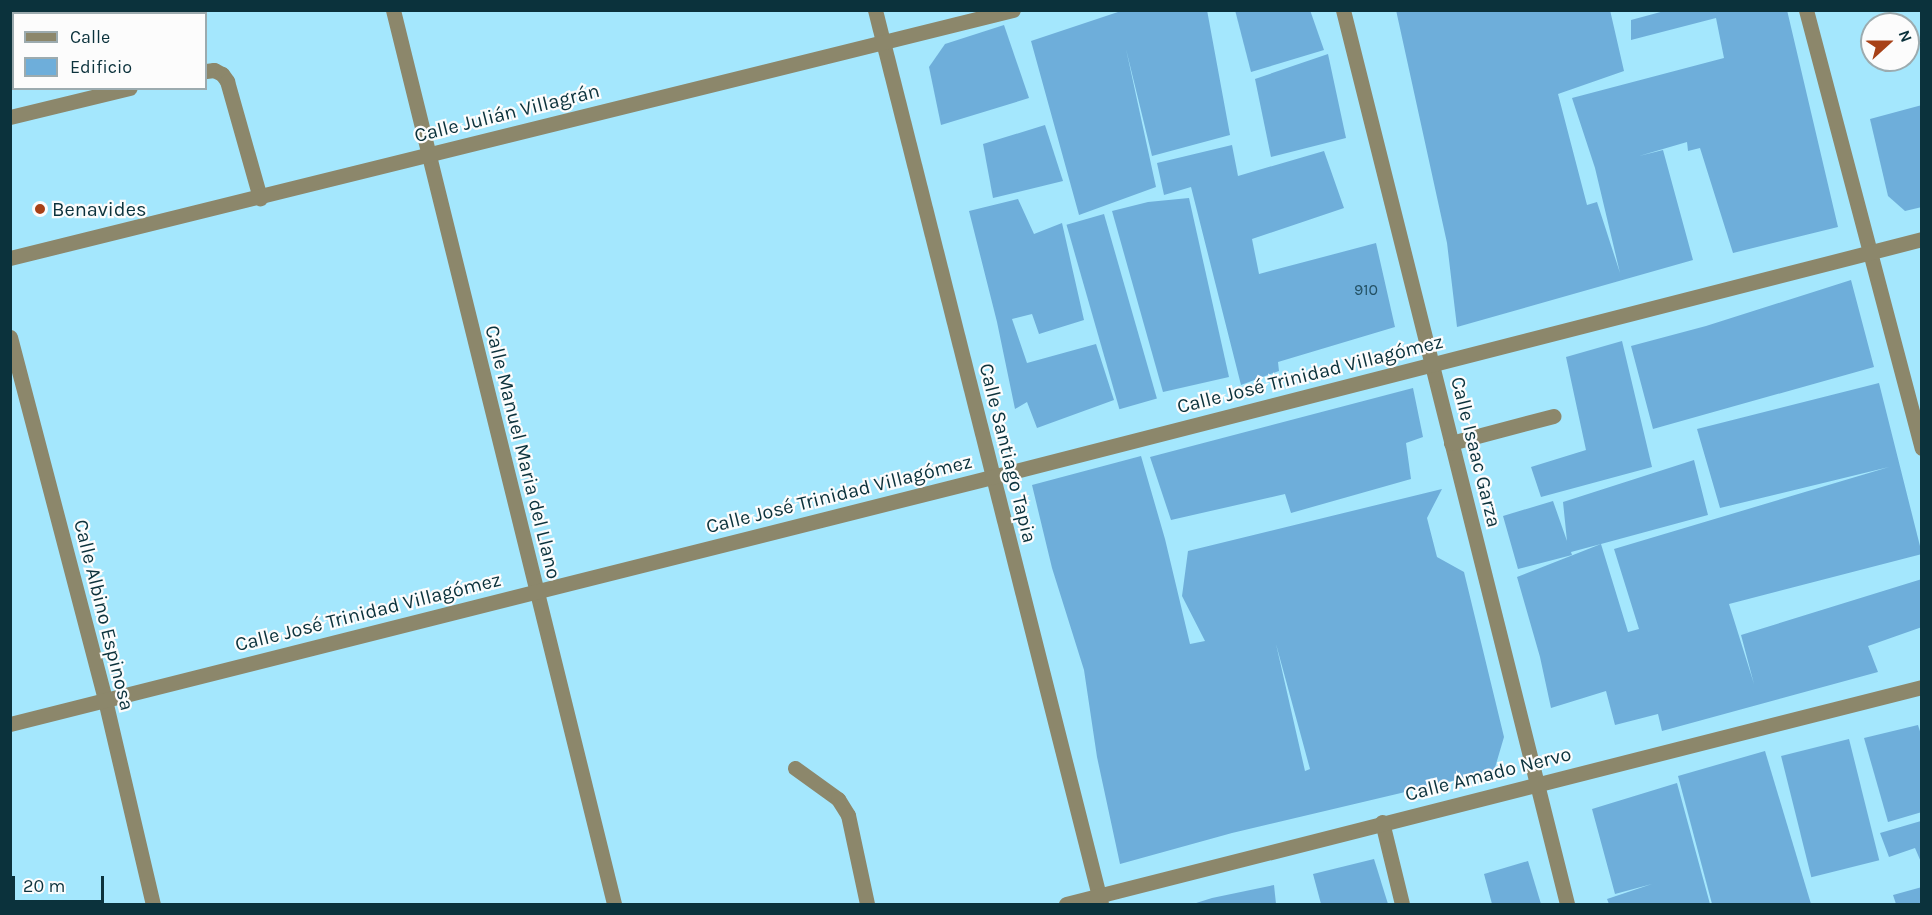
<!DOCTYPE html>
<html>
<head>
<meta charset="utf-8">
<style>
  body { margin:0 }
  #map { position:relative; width:1932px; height:915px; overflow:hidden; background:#a4e7fd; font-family:Karla,sans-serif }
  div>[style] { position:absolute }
  .building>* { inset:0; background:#6eaeda; transform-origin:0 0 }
  .minor>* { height:15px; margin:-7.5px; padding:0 7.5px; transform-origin:7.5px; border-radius:7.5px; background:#8c876b }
  .dots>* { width:16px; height:16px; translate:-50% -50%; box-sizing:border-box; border:3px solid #fcfcfc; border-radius:50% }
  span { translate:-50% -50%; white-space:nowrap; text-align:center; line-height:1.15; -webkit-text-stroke:4.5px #fcfcfc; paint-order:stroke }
  .number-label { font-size:16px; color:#245164 }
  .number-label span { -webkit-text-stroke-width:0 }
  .street-label { font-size:20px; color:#0b323c }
  .poi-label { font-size:20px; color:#0b323c }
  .left { translate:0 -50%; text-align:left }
  .frame { position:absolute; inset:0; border:12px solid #0b323c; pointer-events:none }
  .legend { position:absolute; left:12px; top:12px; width:195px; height:78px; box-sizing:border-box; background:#fcfcfc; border:2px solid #9cabaf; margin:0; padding:8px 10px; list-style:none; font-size:18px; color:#0b323c }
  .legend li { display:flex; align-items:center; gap:12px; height:30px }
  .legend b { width:30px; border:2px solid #9cabaf }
  .north { position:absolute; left:1860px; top:12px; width:60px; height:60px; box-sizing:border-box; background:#fcfcfc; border:2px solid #9cabaf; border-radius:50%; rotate:69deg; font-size:16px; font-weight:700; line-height:24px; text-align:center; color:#0b323c }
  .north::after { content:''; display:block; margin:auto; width:21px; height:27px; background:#a74118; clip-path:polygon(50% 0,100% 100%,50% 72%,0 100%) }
  .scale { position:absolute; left:12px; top:876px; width:92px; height:27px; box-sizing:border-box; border:3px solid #0b323c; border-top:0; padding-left:8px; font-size:18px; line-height:21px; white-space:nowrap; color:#0b323c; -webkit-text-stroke:4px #fcfcfc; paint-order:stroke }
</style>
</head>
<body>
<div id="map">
  <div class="building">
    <i style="clip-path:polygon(1141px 10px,1207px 10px,1230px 135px,1152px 156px,1126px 49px,1156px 187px,1079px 215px,1031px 41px,1118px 12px)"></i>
    <i style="clip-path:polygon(1235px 10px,1310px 10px,1324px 50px,1251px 72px)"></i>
    <i style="clip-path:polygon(1396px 10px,1610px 10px,1624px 71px,1558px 94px,1587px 205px,1597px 202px,1620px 273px,1595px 168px,1572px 98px,1724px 58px,1716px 18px,1631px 40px,1631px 20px,1668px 10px,1787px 10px,1838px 227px,1733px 253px,1700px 148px,1688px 151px,1687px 142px,1639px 156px,1663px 150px,1693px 260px,1457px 327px,1447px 243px)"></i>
    <i style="clip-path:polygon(1004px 25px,1029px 98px,941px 125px,929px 67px,945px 44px)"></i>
    <i style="clip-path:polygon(1328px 54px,1346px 138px,1271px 157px,1255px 79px)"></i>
    <i style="clip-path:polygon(1922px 105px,1922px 207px,1905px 211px,1888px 196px,1870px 119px)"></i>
    <i style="clip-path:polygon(1045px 125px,1063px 181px,993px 198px,983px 144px)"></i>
    <i style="clip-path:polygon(1232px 145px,1238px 176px,1324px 151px,1344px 208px,1252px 239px,1259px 274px,1376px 243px,1395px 327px,1278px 362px,1279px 371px,1241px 385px,1191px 187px,1164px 195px,1157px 163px)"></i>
    <i style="clip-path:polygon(1189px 198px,1229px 377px,1163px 392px,1112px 211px,1148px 202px)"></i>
    <i style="clip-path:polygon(1018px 199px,1034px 234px,1062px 223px,1084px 320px,1039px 334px,1032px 314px,1012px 319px,1027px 363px,1096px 344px,1114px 400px,1037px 428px,1027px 402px,1015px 409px,997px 322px,969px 211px)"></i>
    <i style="left:1104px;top:214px;width:192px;height:39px;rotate:74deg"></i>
    <i style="clip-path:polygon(1851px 280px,1874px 367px,1653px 429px,1631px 346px,1706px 326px)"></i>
    <i style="clip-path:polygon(1622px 341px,1652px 467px,1541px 497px,1531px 467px,1586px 450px,1566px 357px)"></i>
    <i style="clip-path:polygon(1879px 383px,1922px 554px,1729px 604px,1754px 684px,1741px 635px,1922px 579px,1922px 627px,1868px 646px,1878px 672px,1662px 731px,1658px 714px,1615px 725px,1606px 691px,1551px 708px,1540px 657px,1517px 577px,1601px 544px,1571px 552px,1572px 555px,1518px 569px,1503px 516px,1553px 501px,1567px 541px,1563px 502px,1694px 460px,1708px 515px,1601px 544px,1628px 632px,1639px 629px,1614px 549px,1889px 467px,1720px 508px,1697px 429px)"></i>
    <i style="clip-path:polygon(1413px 388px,1423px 437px,1406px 443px,1411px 479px,1291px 513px,1285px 494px,1171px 520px,1150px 457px)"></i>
    <i style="clip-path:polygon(evenodd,1141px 456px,1165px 539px,1190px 644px,1205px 641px,1182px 596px,1188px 551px,1442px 489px,1427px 518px,1437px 557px,1464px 572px,1504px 737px,1494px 771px,1232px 833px,1120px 864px,1097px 757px,1084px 670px,1052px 568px,1032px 485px,1141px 456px,1276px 644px,1310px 769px,1305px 771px,1276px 644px)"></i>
    <i style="clip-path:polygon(1918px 725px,1922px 738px,1922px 812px,1888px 822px,1864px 738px)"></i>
    <i style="left:1849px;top:739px;width:125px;height:70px;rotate:76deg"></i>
    <i style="clip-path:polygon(1765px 751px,1811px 904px,1712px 904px,1678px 776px)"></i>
    <i style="clip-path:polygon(1677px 783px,1710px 904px,1609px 904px,1607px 899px,1652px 884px,1615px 894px,1592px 809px)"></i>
    <i style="clip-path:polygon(1921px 821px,1921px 862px,1915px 848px,1889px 857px,1880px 833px)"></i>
    <i style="clip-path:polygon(1374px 859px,1388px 904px,1321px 904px,1313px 874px)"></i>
    <i style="clip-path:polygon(1528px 861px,1541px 904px,1492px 904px,1484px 874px)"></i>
    <i style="clip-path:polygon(1274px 885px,1276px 904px,1193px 904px,1212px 898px)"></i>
    <i style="clip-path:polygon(1922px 887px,1922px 904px,1896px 904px,1893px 895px)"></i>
  </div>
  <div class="minor">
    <i style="left:393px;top:10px;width:921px;rotate:76.11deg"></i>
    <i style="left:875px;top:10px;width:922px;rotate:75.81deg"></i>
    <i style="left:1343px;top:10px;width:922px;rotate:75.93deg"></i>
    <i style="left:1806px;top:10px;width:453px;rotate:75.2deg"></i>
    <i style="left:206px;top:71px;width:8px;rotate:-7deg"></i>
    <i style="left:214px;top:70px;width:9px;rotate:27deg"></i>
    <i style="left:222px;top:74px;width:9px;rotate:54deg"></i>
    <i style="left:227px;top:81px;width:122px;rotate:74.2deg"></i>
    <i style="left:10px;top:117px;width:123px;rotate:-13.6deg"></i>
    <i style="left:10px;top:258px;width:1033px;rotate:-13.89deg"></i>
    <i style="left:10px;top:337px;width:375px;rotate:75.3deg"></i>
    <i style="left:105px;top:700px;width:210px;rotate:76.8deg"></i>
    <i style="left:1451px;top:443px;width:106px;rotate:-14.8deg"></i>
    <i style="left:10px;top:724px;width:1013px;rotate:-14.12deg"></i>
    <i style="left:992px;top:477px;width:960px;rotate:-14.35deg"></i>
    <i style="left:795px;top:768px;width:53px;rotate:35.8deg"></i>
    <i style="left:838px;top:799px;width:19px;rotate:58deg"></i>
    <i style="left:848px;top:815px;width:91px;rotate:77.9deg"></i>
    <i style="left:1382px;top:822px;width:84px;rotate:76.3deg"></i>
    <i style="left:1066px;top:904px;width:883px;rotate:-14.23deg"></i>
  </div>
  <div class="dots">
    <i style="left:40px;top:209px;background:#a74118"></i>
  </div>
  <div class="number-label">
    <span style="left:1366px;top:290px">910</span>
  </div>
  <div class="street-label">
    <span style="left:507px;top:113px;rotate:-14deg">Calle Julián Villagrán</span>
    <span style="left:1310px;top:374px;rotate:-14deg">Calle José Trinidad Villagómez</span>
    <span style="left:523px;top:452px;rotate:76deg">Calle Manuel Maria del Llano</span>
    <span style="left:1476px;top:452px;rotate:76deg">Calle Isaac Garza</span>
    <span style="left:1008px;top:453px;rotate:76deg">Calle Santiago Tapia</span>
    <span style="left:839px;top:494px;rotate:-14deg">Calle José Trinidad Villagómez</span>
    <span style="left:368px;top:612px;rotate:-14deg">Calle José Trinidad Villagómez</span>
    <span style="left:104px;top:615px;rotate:76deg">Calle Albino Espinosa</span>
    <span style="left:1488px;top:774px;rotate:-14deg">Calle Amado Nervo</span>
  </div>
  <div class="poi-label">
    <span class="left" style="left:52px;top:209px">Benavides</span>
  </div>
  <div class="frame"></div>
  <ul class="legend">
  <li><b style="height:8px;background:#8c876b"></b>Calle</li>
  <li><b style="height:16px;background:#6eaeda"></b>Edificio</li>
  </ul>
  <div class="north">N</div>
  <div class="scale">20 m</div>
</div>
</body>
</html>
